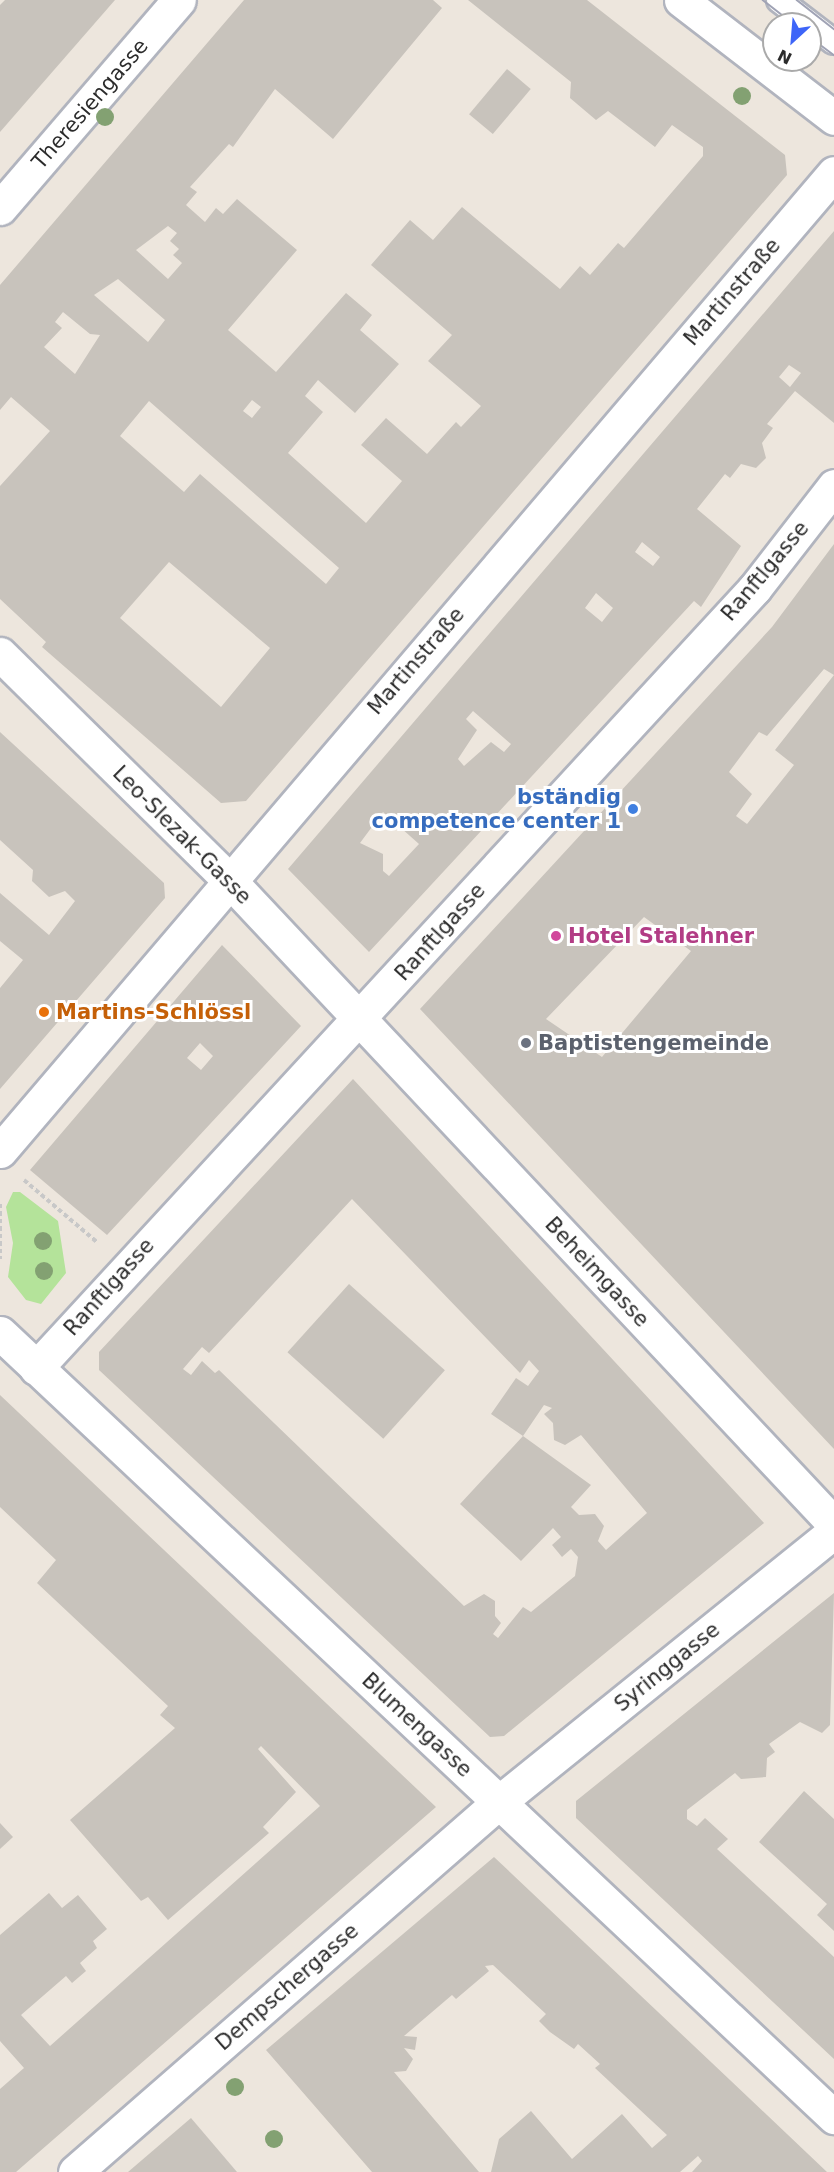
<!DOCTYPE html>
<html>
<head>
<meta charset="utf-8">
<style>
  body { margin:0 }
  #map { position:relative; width:834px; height:2172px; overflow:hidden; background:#ede6dd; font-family:"DejaVu Sans",sans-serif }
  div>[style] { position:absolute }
  .green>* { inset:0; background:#b4e39a }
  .building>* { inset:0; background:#c8c3bc; transform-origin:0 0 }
  .path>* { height:4px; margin-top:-2px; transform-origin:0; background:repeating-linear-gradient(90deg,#c8c8c8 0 4.5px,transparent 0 7.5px) }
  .roads { filter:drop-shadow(2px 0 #b1b4be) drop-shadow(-2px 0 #b1b4be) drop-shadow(0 2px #b1b4be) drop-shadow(0 -2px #b1b4be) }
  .service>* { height:24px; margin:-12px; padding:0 12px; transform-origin:12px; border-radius:12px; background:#fff }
  .minor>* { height:33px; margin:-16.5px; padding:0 16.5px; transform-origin:16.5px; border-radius:16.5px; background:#fff }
  .tertiary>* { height:33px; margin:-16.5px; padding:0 16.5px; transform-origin:16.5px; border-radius:16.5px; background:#fff }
  .secondary>* { height:33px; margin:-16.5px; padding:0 16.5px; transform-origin:16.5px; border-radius:16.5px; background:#fff }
  .tram>* { height:1.5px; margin:-0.75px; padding:0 0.75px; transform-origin:0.75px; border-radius:0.75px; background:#a0a3b5 }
  .trees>* { width:18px; height:18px; margin:-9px; border-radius:50%; background:#83a172 }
  .dots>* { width:16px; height:16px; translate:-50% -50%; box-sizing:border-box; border:3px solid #fff; border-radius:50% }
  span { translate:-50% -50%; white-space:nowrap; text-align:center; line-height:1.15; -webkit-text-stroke:6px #fff; paint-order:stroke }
  .street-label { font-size:21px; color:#2b2b2b }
  .shop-label { font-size:21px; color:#366cbe; font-weight:700 }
  .right { translate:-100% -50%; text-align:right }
  .hotel-label { font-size:21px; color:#b23c85; font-weight:700 }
  .left { translate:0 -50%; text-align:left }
  .food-label { font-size:21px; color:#c56008; font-weight:700 }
  .worship-label { font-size:21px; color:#5b616d; font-weight:700 }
  .north { position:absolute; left:762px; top:12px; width:60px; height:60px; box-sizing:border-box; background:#fff; border:2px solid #aaa; border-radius:50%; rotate:206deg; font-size:16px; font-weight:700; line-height:24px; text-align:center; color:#2b2b2b }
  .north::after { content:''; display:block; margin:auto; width:21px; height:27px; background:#3e65f8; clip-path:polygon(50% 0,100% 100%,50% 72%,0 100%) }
</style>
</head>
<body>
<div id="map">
  <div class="green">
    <i style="clip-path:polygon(13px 1192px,20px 1192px,58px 1221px,66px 1273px,41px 1304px,26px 1300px,8px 1277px,13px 1243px,6px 1207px)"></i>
  </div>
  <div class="building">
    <i style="clip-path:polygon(5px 0,115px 0,0 132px,0 5px)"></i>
    <i style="clip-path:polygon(evenodd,244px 0,433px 0,442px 8px,333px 139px,275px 89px,233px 147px,229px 144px,190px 187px,197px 192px,186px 205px,205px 222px,216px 208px,223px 214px,237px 199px,297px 250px,228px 330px,276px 372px,346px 293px,372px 315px,360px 330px,399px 364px,355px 413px,318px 380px,305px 396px,323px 412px,288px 453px,366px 523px,402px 481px,361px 445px,386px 418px,427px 454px,456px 422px,461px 427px,481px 406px,428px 361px,452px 335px,371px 265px,410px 220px,433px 240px,462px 207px,560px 289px,580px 266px,590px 275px,618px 243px,624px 248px,703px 156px,703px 147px,672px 125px,655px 147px,608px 111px,596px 120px,570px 98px,571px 82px,468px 0,587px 0,785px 155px,787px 175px,246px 801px,221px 803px,42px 647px,46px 642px,0 599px,0 486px,50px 431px,11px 397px,0 410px,0 285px,244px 0,168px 226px,177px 233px,170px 241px,179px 249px,173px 255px,182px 263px,168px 279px,136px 250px,168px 226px,244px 0,118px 279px,165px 320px,148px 342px,94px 295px,118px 279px,244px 0,63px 312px,90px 334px,100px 335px,75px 374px,44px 347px,62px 328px,55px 322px,63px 312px,244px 0,252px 400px,261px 407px,252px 418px,243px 411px,252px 400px,244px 0,149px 401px,339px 568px,326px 584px,200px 474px,184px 492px,120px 436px,149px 401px,244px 0,169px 562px,270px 648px,221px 707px,120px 618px,169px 562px)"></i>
    <i style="left:507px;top:69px;width:31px;height:59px;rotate:40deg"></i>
    <i style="clip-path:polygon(evenodd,834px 231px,834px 423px,795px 391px,767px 424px,773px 428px,762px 443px,766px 458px,756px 468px,741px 464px,730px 478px,725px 474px,697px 509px,741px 546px,701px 607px,694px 601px,369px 952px,288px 869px,834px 231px,789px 365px,801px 373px,790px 387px,779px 377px,789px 365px,834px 231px,642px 542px,660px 557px,653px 566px,635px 552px,642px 542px,834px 231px,596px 593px,613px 608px,602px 622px,585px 608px,596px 593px,834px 231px,473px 711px,511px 744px,504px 752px,491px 742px,464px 766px,458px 759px,477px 730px,466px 719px,473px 711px,834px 231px,383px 812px,419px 844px,389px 876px,383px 871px,383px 854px,360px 843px,383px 812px)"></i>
    <i style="clip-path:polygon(evenodd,834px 544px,834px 1449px,420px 1009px,772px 627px,834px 544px,824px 669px,834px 675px,775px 750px,794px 765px,747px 824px,736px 816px,752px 794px,729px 772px,759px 732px,767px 736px,824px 669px,834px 544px,644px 917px,691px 951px,602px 1057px,546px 1019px,644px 917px)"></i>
    <i style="clip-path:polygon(0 732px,164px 883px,165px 898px,0 1089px,0 988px,23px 960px,0 941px,0 893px,49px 935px,75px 901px,65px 891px,49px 897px,32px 881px,33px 870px,0 840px)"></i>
    <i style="clip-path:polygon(evenodd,222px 945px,301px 1026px,107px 1235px,30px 1170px,222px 945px,200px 1043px,213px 1056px,201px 1070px,187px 1058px,200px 1043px)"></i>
    <i style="clip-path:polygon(evenodd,353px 1079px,764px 1523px,504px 1736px,490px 1737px,99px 1370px,99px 1352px,353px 1079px,352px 1199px,520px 1373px,529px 1360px,539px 1371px,528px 1386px,516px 1378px,491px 1414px,523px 1436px,544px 1405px,552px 1408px,544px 1414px,553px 1423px,554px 1440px,565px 1445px,581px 1435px,647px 1513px,606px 1550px,598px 1541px,604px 1526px,595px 1514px,579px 1515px,571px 1507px,591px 1485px,523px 1436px,460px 1504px,521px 1561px,553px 1528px,561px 1537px,552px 1545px,562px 1557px,571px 1549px,578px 1557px,575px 1576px,531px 1612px,523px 1607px,498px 1638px,493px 1634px,501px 1623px,495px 1616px,495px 1601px,484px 1594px,464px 1606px,219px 1370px,215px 1373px,202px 1361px,191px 1375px,183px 1369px,202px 1347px,209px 1353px,352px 1199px)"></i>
    <i style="left:349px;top:1284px;width:129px;height:92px;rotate:42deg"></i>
    <i style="clip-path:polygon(0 1395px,436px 1807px,16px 2172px,0 2172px,0 2089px,24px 2068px,0 2041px,0 1935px,49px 1893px,62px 1908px,78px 1895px,107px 1929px,93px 1941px,97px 1948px,80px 1963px,86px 1971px,72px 1983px,66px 1976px,21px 2015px,50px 2046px,320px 1806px,261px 1746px,258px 1749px,296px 1792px,263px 1827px,269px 1833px,168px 1920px,148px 1897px,141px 1901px,70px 1820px,175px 1728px,160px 1715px,168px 1706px,37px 1583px,56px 1560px,0 1507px)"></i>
    <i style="clip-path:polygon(834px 1593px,830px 1725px,822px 1733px,800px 1722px,769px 1744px,775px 1752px,767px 1758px,766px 1777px,741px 1779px,735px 1773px,687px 1810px,687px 1819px,697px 1826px,705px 1818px,728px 1839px,717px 1849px,834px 1957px,834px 2059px,576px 1818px,576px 1801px)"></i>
    <i style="clip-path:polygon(804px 1791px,834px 1819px,834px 1931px,817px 1915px,827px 1904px,759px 1842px)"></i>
    <i style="clip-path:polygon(0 1823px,13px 1837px,0 1849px)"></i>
    <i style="clip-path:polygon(494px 1857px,730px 2080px,827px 2172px,692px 2172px,702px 2161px,698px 2156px,680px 2172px,491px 2172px,499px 2139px,531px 2111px,572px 2159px,622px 2114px,652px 2148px,667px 2135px,595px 2068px,600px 2064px,578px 2044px,574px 2049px,550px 2032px,539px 2021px,546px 2014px,493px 1965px,485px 1966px,489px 1971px,456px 1999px,452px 1995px,404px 2036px,417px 2037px,415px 2050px,404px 2048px,413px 2059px,406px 2071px,394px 2072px,479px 2172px,372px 2172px,266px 2050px)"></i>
    <i style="clip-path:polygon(191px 2118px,237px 2172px,128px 2172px)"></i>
  </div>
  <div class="path">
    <i style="left:24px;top:1180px;width:97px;rotate:40.4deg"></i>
    <i style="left:0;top:1204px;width:55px;rotate:90deg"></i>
  </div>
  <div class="roads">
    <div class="service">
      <i style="left:779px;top:0;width:69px;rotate:37.4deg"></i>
    </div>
    <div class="minor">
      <i style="left:0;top:208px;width:274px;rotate:-49.3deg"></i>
      <i style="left:0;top:654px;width:322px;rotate:44.6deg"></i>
      <i style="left:229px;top:880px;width:884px;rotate:46.79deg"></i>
      <i style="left:0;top:1333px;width:1145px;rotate:43.23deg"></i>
      <i style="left:36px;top:1368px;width:1061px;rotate:-47.33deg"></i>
      <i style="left:755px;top:588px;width:129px;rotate:-52.2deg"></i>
      <i style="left:75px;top:2172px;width:563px;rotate:-41.11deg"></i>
      <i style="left:499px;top:1802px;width:430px;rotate:-38.9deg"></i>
    </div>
    <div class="tertiary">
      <i style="left:0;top:1151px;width:1285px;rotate:-49.54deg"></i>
    </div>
    <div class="secondary">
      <i style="left:681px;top:0;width:193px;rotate:37.6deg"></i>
    </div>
  </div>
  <div class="tram">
    <i style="left:763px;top:0;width:39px;rotate:38deg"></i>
    <i style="left:797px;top:0;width:47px;rotate:38.1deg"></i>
    <i style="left:810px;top:37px;width:30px;rotate:37deg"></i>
  </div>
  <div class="trees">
    <i style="left:742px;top:96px"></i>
    <i style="left:105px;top:117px"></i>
    <i style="left:43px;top:1241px"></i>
    <i style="left:44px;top:1271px"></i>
    <i style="left:235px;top:2087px"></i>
    <i style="left:274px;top:2139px"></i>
  </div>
  <div class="dots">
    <i style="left:633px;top:809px;background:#3f7fe0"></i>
    <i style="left:556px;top:936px;background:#d1479c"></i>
    <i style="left:44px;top:1012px;background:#e8710a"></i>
    <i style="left:526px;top:1043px;background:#6b7280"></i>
  </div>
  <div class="street-label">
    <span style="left:90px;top:104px;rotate:-49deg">Theresiengasse</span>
    <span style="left:732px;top:292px;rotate:-49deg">Martinstraße</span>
    <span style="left:765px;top:571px;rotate:-50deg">Ranftlgasse</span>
    <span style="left:416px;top:661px;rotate:-49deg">Martinstraße</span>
    <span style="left:182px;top:835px;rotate:45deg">Leo-Slezak-Gasse</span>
    <span style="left:440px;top:932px;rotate:-48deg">Ranftlgasse</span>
    <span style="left:597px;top:1272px;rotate:47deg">Beheimgasse</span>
    <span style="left:109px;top:1287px;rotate:-48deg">Ranftlgasse</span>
    <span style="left:667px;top:1667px;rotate:-39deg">Syringgasse</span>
    <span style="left:417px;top:1725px;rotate:43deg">Blumengasse</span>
    <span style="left:287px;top:1987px;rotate:-41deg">Dempschergasse</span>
  </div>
  <div class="shop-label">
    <span class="right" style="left:621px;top:809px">bständig<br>competence center 1</span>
  </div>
  <div class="hotel-label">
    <span class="left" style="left:568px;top:936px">Hotel Stalehner</span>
  </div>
  <div class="food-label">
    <span class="left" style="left:56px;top:1012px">Martins-Schlössl</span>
  </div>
  <div class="worship-label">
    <span class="left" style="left:538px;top:1043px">Baptistengemeinde</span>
  </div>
  <div class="north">N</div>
</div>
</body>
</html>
